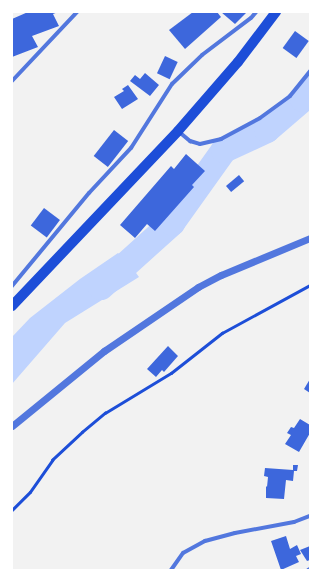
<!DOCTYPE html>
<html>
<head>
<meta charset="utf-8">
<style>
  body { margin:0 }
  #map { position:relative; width:322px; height:582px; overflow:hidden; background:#f2f2f2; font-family:"Nunito Sans",sans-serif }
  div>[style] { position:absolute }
  .water>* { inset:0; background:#bfd3fe }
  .river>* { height:26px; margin:-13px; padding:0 13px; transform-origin:13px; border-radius:13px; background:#bfd3fe }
  .building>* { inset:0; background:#3d67dc; transform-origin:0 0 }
  .path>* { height:2.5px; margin:-1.25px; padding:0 1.25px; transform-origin:1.25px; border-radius:1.25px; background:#1d4ed8 }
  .minor>* { height:4px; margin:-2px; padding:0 2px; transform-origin:2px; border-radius:2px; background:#5277de }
  .tertiary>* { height:7px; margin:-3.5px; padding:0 3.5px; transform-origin:3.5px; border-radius:3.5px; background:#5277de }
  .primary>* { height:10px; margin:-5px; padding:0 5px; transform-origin:5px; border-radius:5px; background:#1d4ed8 }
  span { translate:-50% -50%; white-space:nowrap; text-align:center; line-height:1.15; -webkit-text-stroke:3px #fff; paint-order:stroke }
  .frame { position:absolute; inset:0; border:13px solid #fff; pointer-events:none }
</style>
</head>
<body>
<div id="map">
  <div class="water">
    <i style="clip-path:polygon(118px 253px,128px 262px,139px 277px,65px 323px,12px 384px,12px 337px,30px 318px,80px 279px)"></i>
  </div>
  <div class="river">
    <i style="left:101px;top:287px;width:96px;rotate:-42deg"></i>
    <i style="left:172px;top:223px;width:90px;rotate:-54.5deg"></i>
    <i style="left:224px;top:150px;width:47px;rotate:-24.9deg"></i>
    <i style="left:267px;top:130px;width:48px;rotate:-40.7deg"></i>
    <i style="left:303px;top:99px;width:12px;rotate:-55deg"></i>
  </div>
  <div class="building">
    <i style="clip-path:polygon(28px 12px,58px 12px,53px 14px,59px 26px,32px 36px,38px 47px,12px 57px,12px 19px)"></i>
    <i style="clip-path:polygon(193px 12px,217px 12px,221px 17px,185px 49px,169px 30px)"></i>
    <i style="clip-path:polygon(221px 12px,247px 12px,235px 24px)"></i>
    <i style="left:295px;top:31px;width:17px;height:21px;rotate:36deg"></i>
    <i style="left:165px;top:56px;width:14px;height:19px;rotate:25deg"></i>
    <i style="clip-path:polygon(145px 73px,159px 85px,150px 96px,130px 81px,135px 75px,140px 79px)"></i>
    <i style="clip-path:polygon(128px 85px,138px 99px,122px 109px,114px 97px,124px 91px,122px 89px)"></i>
    <i style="left:114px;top:130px;width:18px;height:33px;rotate:38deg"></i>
    <i style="clip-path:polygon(186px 154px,205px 171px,192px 185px,194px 187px,155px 231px,147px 224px,135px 238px,120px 225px,171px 166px,174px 169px)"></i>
    <i style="left:239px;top:175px;width:8px;height:17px;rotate:50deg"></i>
    <i style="left:44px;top:208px;width:20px;height:22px;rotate:37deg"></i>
    <i style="clip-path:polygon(168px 346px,178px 356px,164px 372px,162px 370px,156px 377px,147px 369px)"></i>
    <i style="clip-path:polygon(310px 379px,310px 393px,304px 389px)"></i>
    <i style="clip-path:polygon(300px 419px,310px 425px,310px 433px,299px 452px,285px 444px,291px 435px,287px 433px,291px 427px,294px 428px)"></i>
    <i style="clip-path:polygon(293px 465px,298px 465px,297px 471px,294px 471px,293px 481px,286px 480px,284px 499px,266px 498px,266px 486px,267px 487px,268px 477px,264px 476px,265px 468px,293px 470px)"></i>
    <i style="clip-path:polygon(286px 536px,290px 549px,297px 545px,301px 554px,296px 556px,299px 562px,281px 570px,271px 541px)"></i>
    <i style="clip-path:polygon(310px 546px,310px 560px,307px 561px,300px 550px)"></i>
  </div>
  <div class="path">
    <i style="left:12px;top:510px;width:25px;rotate:-45deg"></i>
    <i style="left:30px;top:492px;width:39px;rotate:-55deg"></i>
    <i style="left:52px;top:460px;width:41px;rotate:-43deg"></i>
    <i style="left:82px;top:432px;width:30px;rotate:-40deg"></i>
    <i style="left:105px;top:413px;width:77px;rotate:-31.2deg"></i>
    <i style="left:171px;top:373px;width:65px;rotate:-38.1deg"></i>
    <i style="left:222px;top:333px;width:100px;rotate:-28.6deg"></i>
  </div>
  <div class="minor">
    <i style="left:12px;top:81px;width:95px;rotate:-46.7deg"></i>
    <i style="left:178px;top:131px;width:16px;rotate:40deg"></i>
    <i style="left:190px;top:141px;width:10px;rotate:17deg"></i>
    <i style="left:200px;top:144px;width:22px;rotate:-13deg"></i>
    <i style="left:221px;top:139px;width:44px;rotate:-28.3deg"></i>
    <i style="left:260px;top:118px;width:37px;rotate:-36deg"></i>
    <i style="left:290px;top:96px;width:32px;rotate:-51deg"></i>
    <i style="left:12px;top:286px;width:121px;rotate:-50.4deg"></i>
    <i style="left:89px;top:193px;width:62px;rotate:-47deg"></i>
    <i style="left:131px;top:148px;width:76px;rotate:-57.4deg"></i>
    <i style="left:172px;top:84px;width:42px;rotate:-44deg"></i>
    <i style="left:202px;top:55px;width:61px;rotate:-37.1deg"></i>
    <i style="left:251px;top:18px;width:8px;rotate:-50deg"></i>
    <i style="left:171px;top:570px;width:21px;rotate:-55deg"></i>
    <i style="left:183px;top:553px;width:25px;rotate:-29deg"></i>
    <i style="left:205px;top:541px;width:31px;rotate:-15deg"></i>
    <i style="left:235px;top:533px;width:60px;rotate:-10.6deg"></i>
    <i style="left:294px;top:522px;width:17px;rotate:-21deg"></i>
    <i style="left:308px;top:570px;width:2px;rotate:-27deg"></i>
  </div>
  <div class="tertiary">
    <i style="left:12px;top:426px;width:119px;rotate:-39.2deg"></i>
    <i style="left:104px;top:351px;width:114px;rotate:-34.2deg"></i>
    <i style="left:198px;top:287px;width:26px;rotate:-28deg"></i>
    <i style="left:221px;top:275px;width:96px;rotate:-22.6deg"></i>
  </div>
  <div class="primary">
    <i style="left:12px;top:306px;width:241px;rotate:-46.5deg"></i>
    <i style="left:178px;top:131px;width:91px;rotate:-49deg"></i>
    <i style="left:238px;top:62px;width:63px;rotate:-52.8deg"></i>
  </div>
  <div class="frame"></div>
</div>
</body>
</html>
